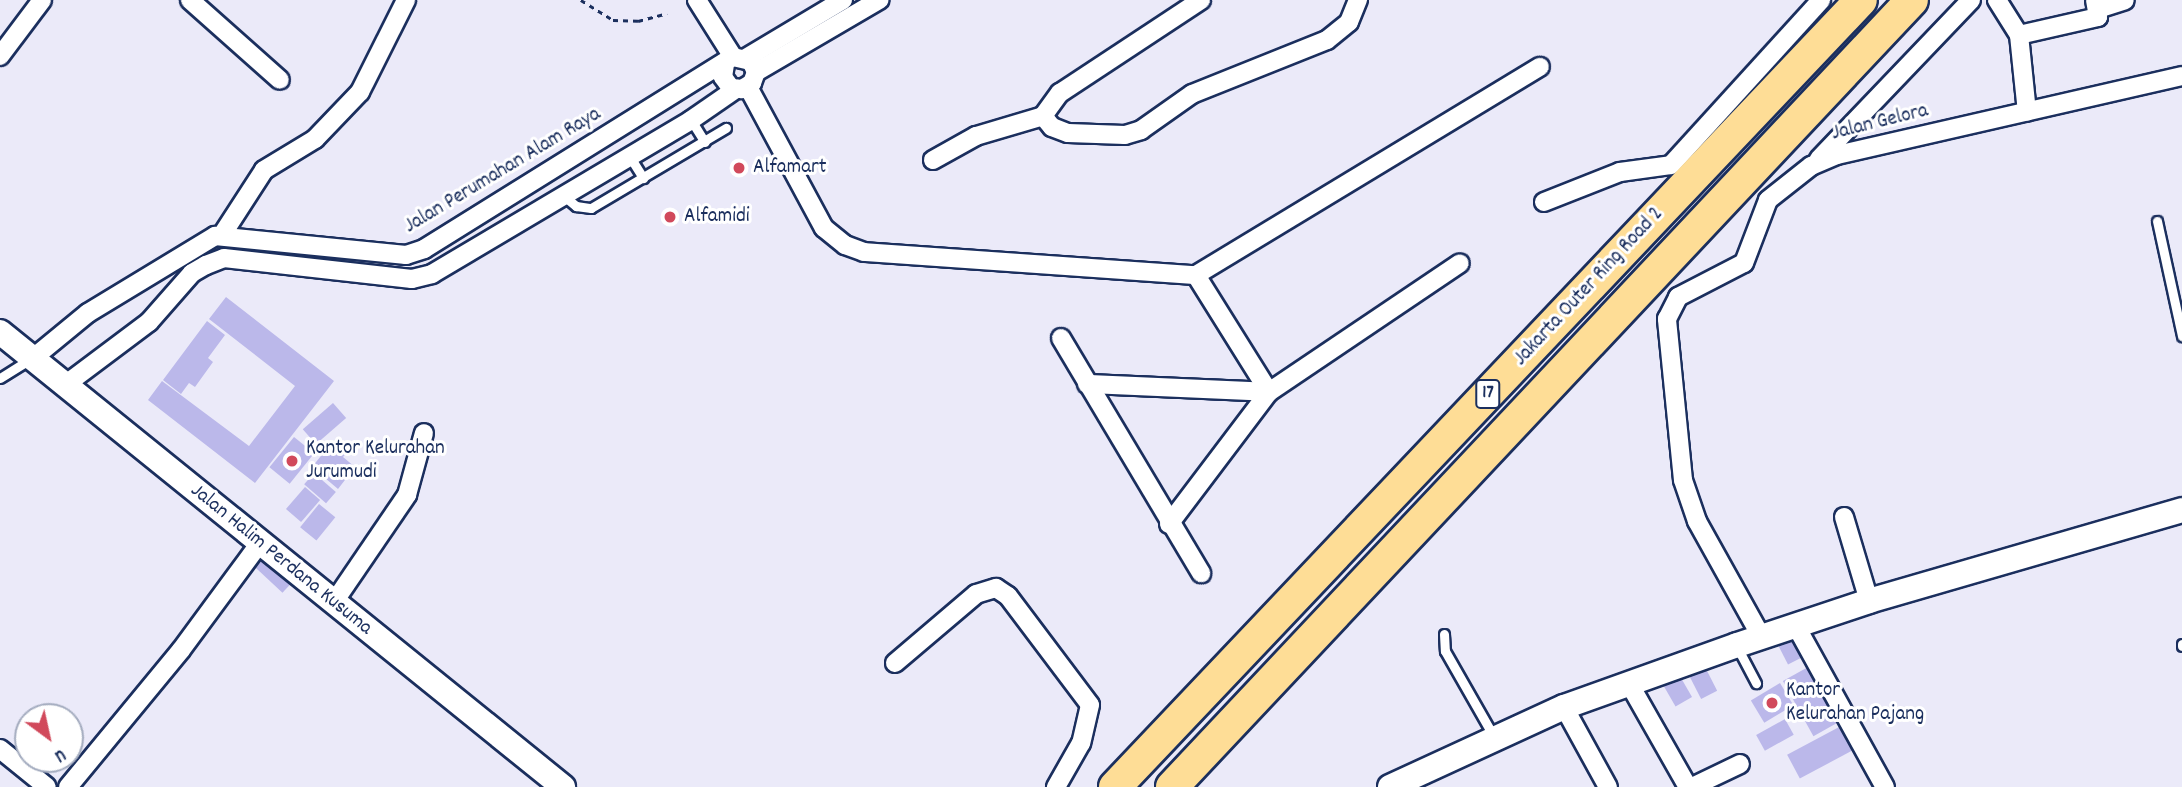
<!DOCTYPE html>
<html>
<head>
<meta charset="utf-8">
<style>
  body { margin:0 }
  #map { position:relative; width:2182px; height:787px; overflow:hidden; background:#ebeaf9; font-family:Dekko,sans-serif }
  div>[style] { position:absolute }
  .building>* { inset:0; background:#bbb8ea; transform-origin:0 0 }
  .path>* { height:2.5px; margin-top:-1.25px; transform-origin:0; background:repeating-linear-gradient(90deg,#1b2f5e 0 5px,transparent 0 10px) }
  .roads { filter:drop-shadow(2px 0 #1b2f5e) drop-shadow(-2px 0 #1b2f5e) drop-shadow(0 2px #1b2f5e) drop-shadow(0 -2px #1b2f5e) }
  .lane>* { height:9px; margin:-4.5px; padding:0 4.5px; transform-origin:4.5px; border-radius:4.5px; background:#fff }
  .street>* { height:18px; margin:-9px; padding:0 9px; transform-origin:9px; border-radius:9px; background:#fff }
  .secondary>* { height:24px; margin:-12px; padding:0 12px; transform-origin:12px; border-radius:12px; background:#fff }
  .highway>* { height:32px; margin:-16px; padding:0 16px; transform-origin:16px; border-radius:16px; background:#fedd96 }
  .dots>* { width:19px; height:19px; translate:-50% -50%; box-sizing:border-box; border:4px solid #fff; border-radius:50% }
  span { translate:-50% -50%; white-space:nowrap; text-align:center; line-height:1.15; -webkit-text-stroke:6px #fff; paint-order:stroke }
  .shield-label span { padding:2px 5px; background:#fff; border:2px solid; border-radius:5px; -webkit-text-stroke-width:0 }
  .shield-label { font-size:19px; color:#1b2f5e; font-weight:700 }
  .street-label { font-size:21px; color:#1b2f5e }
  .poi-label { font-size:21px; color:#1b2f5e }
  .left { translate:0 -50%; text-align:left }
  .north { position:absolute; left:14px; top:703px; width:70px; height:70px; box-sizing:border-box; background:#fff; border:2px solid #a4acbf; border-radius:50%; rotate:147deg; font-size:19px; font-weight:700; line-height:28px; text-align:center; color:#1b2f5e }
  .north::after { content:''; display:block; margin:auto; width:24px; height:32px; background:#d1495b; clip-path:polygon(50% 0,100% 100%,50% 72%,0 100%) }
</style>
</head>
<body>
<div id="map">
  <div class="building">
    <i style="clip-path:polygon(226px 297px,334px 381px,255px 483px,148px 400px,162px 381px,249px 446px,295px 386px,209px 319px)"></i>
    <i style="clip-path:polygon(207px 321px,225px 335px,208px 358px,213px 362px,195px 387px,189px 383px,181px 394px,163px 380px)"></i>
    <i style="left:333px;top:403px;width:20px;height:40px;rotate:49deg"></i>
    <i style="left:294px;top:437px;width:26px;height:39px;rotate:39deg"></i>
    <i style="clip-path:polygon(333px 441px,347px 452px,343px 457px,355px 467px,338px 489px,312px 467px)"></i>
    <i style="left:314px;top:473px;width:29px;height:15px;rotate:41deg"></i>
    <i style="left:305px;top:487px;width:20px;height:29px;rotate:41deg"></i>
    <i style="left:319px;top:504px;width:21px;height:30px;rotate:39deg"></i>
    <i style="left:267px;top:555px;width:37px;height:17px;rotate:43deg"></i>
    <i style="left:1790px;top:631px;width:29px;height:17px;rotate:63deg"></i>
    <i style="left:1704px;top:665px;width:29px;height:18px;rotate:63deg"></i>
    <i style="left:1810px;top:666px;width:63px;height:31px;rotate:61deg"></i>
    <i style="left:1677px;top:671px;width:30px;height:19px;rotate:60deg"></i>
    <i style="left:1780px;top:683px;width:26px;height:34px;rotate:59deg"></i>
    <i style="left:1785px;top:719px;width:18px;height:33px;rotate:61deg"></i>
    <i style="left:1841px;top:726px;width:27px;height:61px;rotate:62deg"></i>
  </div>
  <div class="path">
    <i style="left:581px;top:0;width:38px;rotate:32deg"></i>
    <i style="left:613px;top:20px;width:25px;rotate:2deg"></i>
    <i style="left:638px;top:21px;width:30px;rotate:-15deg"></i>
  </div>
  <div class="roads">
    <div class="lane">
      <i style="left:691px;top:120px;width:26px;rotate:58deg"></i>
      <i style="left:630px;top:157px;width:25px;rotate:58deg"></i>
      <i style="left:564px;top:196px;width:16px;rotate:40deg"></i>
      <i style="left:576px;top:206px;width:15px;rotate:8deg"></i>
      <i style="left:591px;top:208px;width:157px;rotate:-30.7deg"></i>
      <i style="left:2157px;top:221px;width:118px;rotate:77.7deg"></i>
      <i style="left:0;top:378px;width:36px;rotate:-32deg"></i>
      <i style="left:1444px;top:634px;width:17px;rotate:87deg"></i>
      <i style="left:1445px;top:651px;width:99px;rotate:60.3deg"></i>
      <i style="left:2182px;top:644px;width:2px;rotate:90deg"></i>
      <i style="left:1737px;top:647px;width:41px;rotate:62.2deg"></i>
    </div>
    <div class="street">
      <i style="left:190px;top:0;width:120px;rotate:41.6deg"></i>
      <i style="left:697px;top:0;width:67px;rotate:57.7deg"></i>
      <i style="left:1997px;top:0;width:41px;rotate:57.8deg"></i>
      <i style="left:2019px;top:35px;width:77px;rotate:84.1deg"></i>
      <i style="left:2098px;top:9px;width:28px;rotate:-18deg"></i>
      <i style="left:2019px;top:35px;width:81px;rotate:-12.8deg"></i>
      <i style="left:2098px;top:17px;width:17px;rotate:-100deg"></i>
      <i style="left:0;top:56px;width:70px;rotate:-53.1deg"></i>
      <i style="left:746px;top:58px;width:113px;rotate:-30.9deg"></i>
      <i style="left:756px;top:72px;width:143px;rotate:-30.3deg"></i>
      <i style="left:748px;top:87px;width:160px;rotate:61.7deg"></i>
      <i style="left:824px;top:228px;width:27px;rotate:39deg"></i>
      <i style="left:845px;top:245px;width:20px;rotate:20deg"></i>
      <i style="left:864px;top:252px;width:333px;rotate:4deg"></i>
      <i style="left:1196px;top:275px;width:402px;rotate:-31.2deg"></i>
      <i style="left:1043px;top:116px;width:14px;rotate:51deg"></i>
      <i style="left:1052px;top:127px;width:17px;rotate:21deg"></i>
      <i style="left:1068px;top:133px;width:57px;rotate:2deg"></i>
      <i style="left:1125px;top:135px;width:17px;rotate:-17deg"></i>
      <i style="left:1141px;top:130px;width:62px;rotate:-35.2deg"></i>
      <i style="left:1192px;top:94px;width:145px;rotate:-21.8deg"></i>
      <i style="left:1327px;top:40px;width:28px;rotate:-39deg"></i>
      <i style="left:1349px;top:22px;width:24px;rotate:-68deg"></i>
      <i style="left:1819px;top:159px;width:220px;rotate:-46.3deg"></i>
      <i style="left:933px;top:160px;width:49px;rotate:-29.2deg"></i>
      <i style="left:976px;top:136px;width:70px;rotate:-16.6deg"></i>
      <i style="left:1043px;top:116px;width:29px;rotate:-54deg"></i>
      <i style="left:1060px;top:93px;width:169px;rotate:-33.4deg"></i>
      <i style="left:1544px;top:202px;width:82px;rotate:-21.5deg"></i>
      <i style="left:1620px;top:172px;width:51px;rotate:-7.8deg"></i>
      <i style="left:1671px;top:165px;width:223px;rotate:-47.7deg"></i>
      <i style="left:222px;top:235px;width:77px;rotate:-57.1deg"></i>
      <i style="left:264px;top:170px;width:60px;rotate:-31.3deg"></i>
      <i style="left:315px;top:139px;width:65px;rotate:-46.2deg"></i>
      <i style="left:360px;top:92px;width:103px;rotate:-63.4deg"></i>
      <i style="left:1061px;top:338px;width:274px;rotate:59.2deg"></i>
      <i style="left:32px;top:359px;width:72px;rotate:-39.4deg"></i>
      <i style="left:88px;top:313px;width:149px;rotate:-31.2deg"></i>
      <i style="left:215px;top:236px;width:192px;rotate:5.7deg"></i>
      <i style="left:406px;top:255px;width:19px;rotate:-18deg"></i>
      <i style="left:424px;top:249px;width:364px;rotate:-31.9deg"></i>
      <i style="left:733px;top:57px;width:18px;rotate:13deg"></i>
      <i style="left:751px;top:61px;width:12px;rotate:66deg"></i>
      <i style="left:756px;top:72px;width:12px;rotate:110deg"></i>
      <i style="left:752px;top:83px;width:12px;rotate:149deg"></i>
      <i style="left:742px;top:89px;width:11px;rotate:-175deg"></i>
      <i style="left:731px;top:88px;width:14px;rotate:-126deg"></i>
      <i style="left:723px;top:77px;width:13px;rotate:-81deg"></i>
      <i style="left:1087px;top:384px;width:182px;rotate:2.5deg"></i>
      <i style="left:1269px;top:392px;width:230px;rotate:-34deg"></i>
      <i style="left:65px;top:385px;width:105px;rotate:-36.9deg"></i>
      <i style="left:149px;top:322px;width:65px;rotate:-48.7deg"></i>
      <i style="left:192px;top:273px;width:16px;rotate:-30deg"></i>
      <i style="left:206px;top:265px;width:19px;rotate:-21deg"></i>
      <i style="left:224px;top:258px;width:189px;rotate:6.4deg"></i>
      <i style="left:412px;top:279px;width:21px;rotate:-14deg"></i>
      <i style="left:432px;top:274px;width:301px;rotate:-30.7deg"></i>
      <i style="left:691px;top:120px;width:55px;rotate:-34.6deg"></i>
      <i style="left:1844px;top:517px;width:88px;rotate:73.4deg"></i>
      <i style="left:1169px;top:524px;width:166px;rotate:-52.9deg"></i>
      <i style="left:1269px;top:392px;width:138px;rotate:-122deg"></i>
      <i style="left:334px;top:602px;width:130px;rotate:-55.7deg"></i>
      <i style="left:407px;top:495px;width:64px;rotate:-74.7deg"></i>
      <i style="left:1796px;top:626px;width:184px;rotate:61.1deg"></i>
      <i style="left:1762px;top:638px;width:134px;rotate:-119.1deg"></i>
      <i style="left:1697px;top:521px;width:43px;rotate:-108.9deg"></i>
      <i style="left:1683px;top:480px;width:162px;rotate:-95.7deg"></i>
      <i style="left:1667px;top:319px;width:25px;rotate:-63deg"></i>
      <i style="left:1678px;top:297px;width:74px;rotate:-27.3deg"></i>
      <i style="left:1744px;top:263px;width:67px;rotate:-69.1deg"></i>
      <i style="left:1768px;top:200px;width:55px;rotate:-38.3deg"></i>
      <i style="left:1811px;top:166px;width:28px;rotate:-23deg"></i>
      <i style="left:1837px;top:155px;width:354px;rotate:-12.9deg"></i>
      <i style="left:895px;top:663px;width:106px;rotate:-40.4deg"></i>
      <i style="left:976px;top:594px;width:21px;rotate:-17deg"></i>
      <i style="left:996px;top:588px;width:14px;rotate:34deg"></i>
      <i style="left:1008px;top:596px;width:136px;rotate:53deg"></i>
      <i style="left:1090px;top:705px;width:39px;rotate:103deg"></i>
      <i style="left:1081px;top:743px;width:51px;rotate:119.6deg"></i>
      <i style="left:1630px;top:685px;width:117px;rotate:60.4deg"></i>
      <i style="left:1564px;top:707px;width:91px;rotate:61.2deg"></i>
      <i style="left:0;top:749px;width:60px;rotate:39deg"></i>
      <i style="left:68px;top:787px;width:178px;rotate:-50.5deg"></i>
      <i style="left:181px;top:650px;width:133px;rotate:-53.6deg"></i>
      <i style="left:1692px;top:787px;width:53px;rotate:-25.6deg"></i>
    </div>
    <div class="secondary">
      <i style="left:0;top:332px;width:724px;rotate:38.94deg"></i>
      <i style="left:1390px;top:787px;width:192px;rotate:-24.7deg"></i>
      <i style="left:1564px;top:707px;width:184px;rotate:-19.7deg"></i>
      <i style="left:1737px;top:645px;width:139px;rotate:-18.4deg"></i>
      <i style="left:1869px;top:601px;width:326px;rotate:-16.2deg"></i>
    </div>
    <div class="highway">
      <i style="left:1115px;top:787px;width:1084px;rotate:-46.53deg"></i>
      <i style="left:1172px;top:787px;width:1080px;rotate:-46.76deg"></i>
    </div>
  </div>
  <div class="dots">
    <i style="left:739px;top:168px;background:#d1495b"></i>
    <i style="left:670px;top:217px;background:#d1495b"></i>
    <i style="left:292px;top:461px;background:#d1495b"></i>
    <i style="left:1772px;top:703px;background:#d1495b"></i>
  </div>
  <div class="shield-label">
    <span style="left:1488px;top:394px">17</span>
  </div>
  <div class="street-label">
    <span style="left:1880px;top:123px;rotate:-14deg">Jalan Gelora</span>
    <span style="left:503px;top:171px;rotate:-31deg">Jalan Perumahan Alam Raya</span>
    <span style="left:1589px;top:287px;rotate:-47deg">Jakarta Outer Ring Road 2</span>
    <span style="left:281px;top:560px;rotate:39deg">Jalan Halim Perdana Kusuma</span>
  </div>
  <div class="poi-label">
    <span class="left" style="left:753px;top:168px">Alfamart</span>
    <span class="left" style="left:684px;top:217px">Alfamidi</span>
    <span class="left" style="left:306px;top:461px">Kantor Kelurahan<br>Jurumudi</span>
    <span class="left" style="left:1786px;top:703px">Kantor<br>Kelurahan Pajang</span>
  </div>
  <div class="north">U</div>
</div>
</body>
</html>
